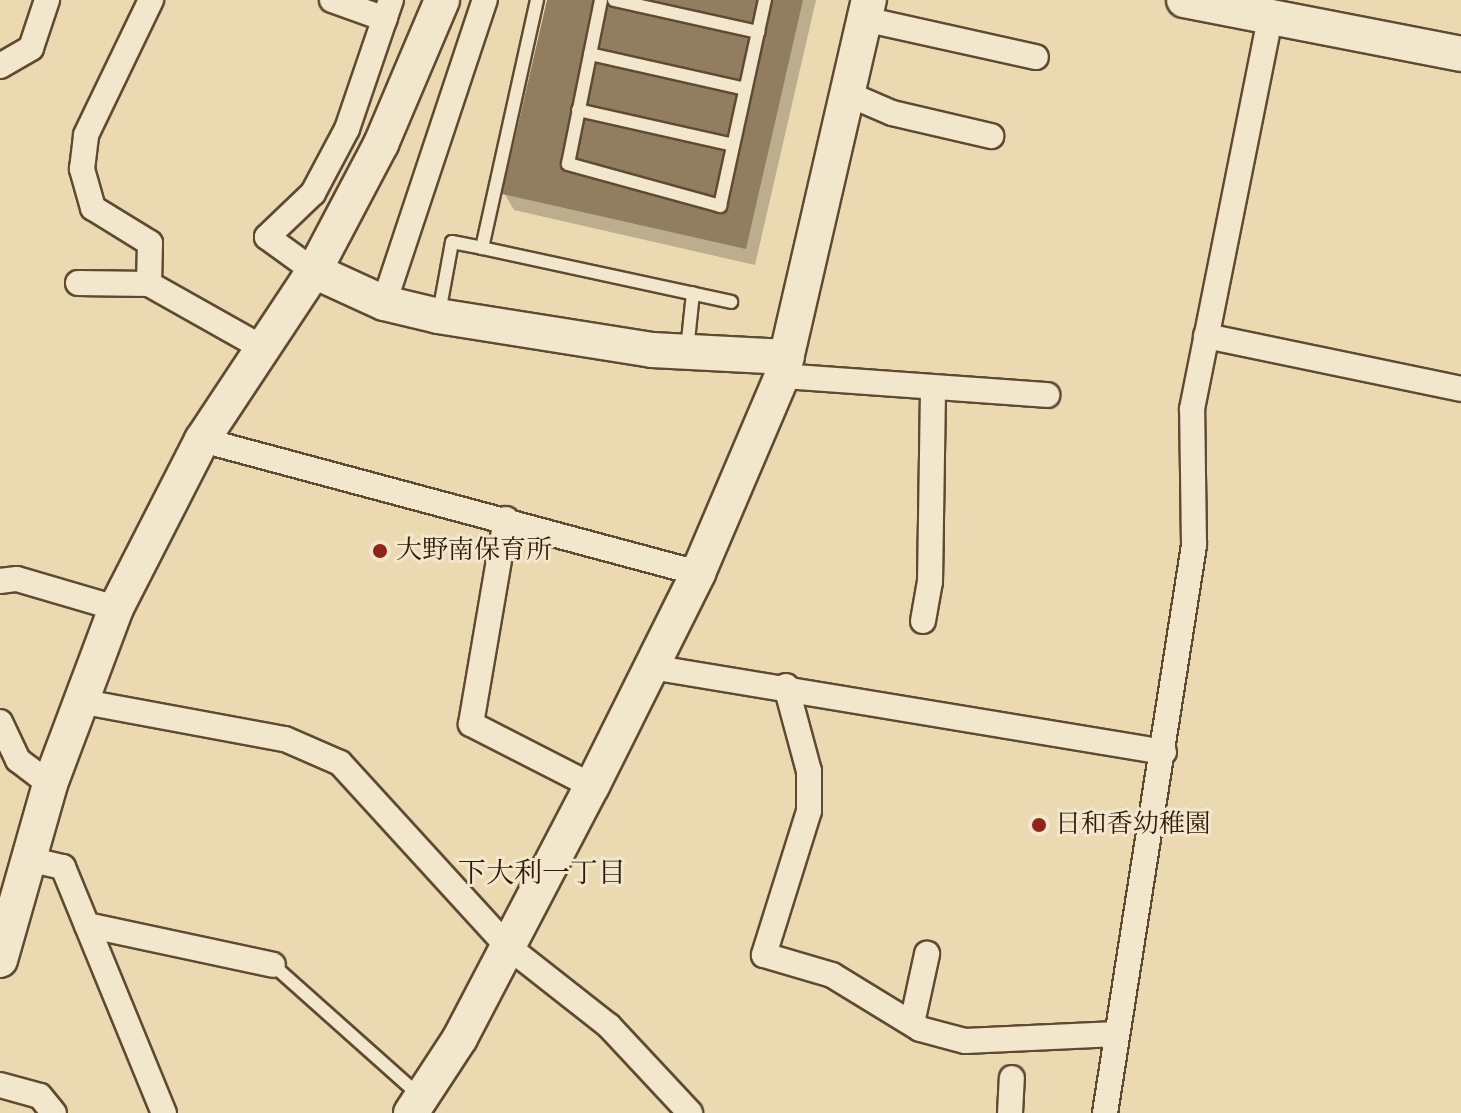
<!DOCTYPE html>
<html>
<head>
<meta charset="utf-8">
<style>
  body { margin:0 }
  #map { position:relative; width:1461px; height:1113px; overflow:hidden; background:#ebd9b1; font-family:"Libre Bodoni","Noto Serif JP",serif }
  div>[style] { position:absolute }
  .shadow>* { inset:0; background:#0003 }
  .building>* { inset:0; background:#917d60 }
  .roads { filter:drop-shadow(2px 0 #5f4a32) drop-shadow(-2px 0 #5f4a32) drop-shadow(0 2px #5f4a32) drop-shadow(0 -2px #5f4a32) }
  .lane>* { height:12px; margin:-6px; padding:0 6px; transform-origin:6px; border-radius:6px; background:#f2e6cc }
  .street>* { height:24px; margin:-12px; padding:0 12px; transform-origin:12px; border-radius:12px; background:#f2e6cc }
  .secondary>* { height:34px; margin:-17px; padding:0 17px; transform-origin:17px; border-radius:17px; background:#f2e6cc }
  .dots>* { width:22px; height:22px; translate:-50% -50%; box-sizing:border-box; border:4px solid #f2e6cc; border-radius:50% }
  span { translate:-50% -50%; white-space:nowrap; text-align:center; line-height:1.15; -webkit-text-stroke:6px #f2e6cc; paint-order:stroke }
  .poi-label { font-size:26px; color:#301a08 }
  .left { translate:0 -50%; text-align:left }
  .neighbourhood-label { font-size:28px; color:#301a08 }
</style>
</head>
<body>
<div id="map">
  <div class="shadow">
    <i style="clip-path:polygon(548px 0,816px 0,755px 265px,514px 210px,504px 193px)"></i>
  </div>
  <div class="building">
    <i style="clip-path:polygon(547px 0,803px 0,746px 249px,502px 194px)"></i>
  </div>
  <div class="roads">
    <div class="lane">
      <i style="left:601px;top:0;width:167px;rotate:101.4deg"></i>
      <i style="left:568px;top:164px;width:158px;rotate:15.4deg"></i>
      <i style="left:720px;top:206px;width:211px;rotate:-77.7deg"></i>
      <i style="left:614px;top:0;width:148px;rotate:12.5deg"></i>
      <i style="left:590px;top:54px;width:159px;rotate:12.7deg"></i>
      <i style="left:578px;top:110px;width:159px;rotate:12.7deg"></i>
      <i style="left:482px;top:248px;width:255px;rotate:12.2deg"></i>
      <i style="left:439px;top:313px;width:72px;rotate:-79.6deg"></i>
      <i style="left:452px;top:242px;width:31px;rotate:11deg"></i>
      <i style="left:482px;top:248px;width:254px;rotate:-77.5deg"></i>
      <i style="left:687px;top:350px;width:57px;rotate:-84deg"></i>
      <i style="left:273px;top:965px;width:195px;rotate:41.7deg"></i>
    </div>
    <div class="street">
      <i style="left:332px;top:0;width:56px;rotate:19.7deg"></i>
      <i style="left:864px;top:19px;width:176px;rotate:12.5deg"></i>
      <i style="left:0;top:66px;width:36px;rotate:-30deg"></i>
      <i style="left:31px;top:48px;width:51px;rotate:-71.6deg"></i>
      <i style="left:848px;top:94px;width:48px;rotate:23.4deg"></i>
      <i style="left:892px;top:113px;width:102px;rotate:13.1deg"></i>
      <i style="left:314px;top:271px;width:58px;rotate:-144.1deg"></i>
      <i style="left:267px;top:237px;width:64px;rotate:-43.7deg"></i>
      <i style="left:313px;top:193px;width:72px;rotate:-62deg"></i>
      <i style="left:347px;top:129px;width:136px;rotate:-71.2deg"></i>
      <i style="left:78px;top:283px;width:71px;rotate:0.8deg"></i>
      <i style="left:149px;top:284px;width:129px;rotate:29.4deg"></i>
      <i style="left:149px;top:284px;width:41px;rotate:-88.6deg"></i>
      <i style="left:150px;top:243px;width:67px;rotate:-148.4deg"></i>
      <i style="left:93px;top:208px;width:41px;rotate:-105.8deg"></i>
      <i style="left:82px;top:169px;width:34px;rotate:-83deg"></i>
      <i style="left:86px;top:135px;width:150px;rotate:-64.3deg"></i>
      <i style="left:384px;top:303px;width:319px;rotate:-71.6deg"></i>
      <i style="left:1206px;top:336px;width:260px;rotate:11.7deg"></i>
      <i style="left:782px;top:376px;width:266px;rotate:4.1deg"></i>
      <i style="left:202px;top:440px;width:514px;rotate:15.01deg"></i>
      <i style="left:506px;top:519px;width:208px;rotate:99.7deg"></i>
      <i style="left:471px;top:724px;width:136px;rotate:27.1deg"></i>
      <i style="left:0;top:581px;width:17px;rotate:-7deg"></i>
      <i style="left:17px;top:579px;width:103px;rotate:16.3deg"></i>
      <i style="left:923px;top:621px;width:40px;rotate:-80deg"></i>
      <i style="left:930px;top:582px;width:194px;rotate:-89.1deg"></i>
      <i style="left:651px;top:667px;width:520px;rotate:9.41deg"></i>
      <i style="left:786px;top:686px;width:88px;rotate:74.9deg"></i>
      <i style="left:809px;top:771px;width:40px;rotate:90deg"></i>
      <i style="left:809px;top:811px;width:151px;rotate:107.4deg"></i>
      <i style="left:764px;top:955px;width:71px;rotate:16.4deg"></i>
      <i style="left:832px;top:975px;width:103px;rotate:31.5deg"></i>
      <i style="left:920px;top:1029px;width:47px;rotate:14.9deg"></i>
      <i style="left:965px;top:1041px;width:152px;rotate:-2.6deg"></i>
      <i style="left:79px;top:701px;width:209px;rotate:10.5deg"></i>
      <i style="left:285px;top:739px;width:60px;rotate:23.6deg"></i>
      <i style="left:340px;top:763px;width:246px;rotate:47.6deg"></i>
      <i style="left:506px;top:945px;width:131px;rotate:38.2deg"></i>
      <i style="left:609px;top:1026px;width:119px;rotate:47deg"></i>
      <i style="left:0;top:722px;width:42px;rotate:64.7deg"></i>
      <i style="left:18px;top:760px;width:40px;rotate:37deg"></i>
      <i style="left:28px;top:859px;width:36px;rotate:13deg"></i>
      <i style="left:63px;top:867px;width:266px;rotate:67.7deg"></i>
      <i style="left:87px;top:925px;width:190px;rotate:12.1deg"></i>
      <i style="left:912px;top:1023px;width:71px;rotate:-77.7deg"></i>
      <i style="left:0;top:1085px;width:41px;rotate:15.4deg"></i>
      <i style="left:40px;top:1096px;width:22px;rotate:51deg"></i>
      <i style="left:1010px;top:1113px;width:35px;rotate:-87deg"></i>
      <i style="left:1105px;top:1113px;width:575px;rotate:-81.09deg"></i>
      <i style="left:1194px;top:545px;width:136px;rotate:-90.8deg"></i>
      <i style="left:1192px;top:409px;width:397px;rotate:-78.7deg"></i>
    </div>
    <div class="secondary">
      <i style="left:1184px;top:0;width:282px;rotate:11deg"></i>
      <i style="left:314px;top:271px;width:77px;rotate:24.6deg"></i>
      <i style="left:384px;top:303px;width:56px;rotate:13.5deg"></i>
      <i style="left:438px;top:316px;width:217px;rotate:9deg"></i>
      <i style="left:652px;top:350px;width:135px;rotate:3deg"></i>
      <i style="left:0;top:960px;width:183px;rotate:-74.1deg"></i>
      <i style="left:50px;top:784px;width:188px;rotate:-69.4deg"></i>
      <i style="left:116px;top:608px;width:189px;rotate:-62.9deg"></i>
      <i style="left:202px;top:440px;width:203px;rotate:-56.5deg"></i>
      <i style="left:314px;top:271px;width:144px;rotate:-62.2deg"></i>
      <i style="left:381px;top:144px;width:156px;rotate:-67deg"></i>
      <i style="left:411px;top:1113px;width:90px;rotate:-56.8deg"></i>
      <i style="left:460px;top:1038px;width:284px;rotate:-62.4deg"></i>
      <i style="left:592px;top:786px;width:238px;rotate:-63.5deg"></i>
      <i style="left:698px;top:573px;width:214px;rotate:-66.9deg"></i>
      <i style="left:782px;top:376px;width:386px;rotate:-77deg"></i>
    </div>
  </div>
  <div class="dots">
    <i style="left:380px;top:551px;background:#8f2418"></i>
    <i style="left:1039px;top:825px;background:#8f2418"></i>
  </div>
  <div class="poi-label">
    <span class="left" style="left:396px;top:551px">大野南保育所</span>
    <span class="left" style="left:1055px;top:825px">日和香幼稚園</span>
  </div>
  <div class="neighbourhood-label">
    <span style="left:542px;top:874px">下大利一丁目</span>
  </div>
</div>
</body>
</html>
